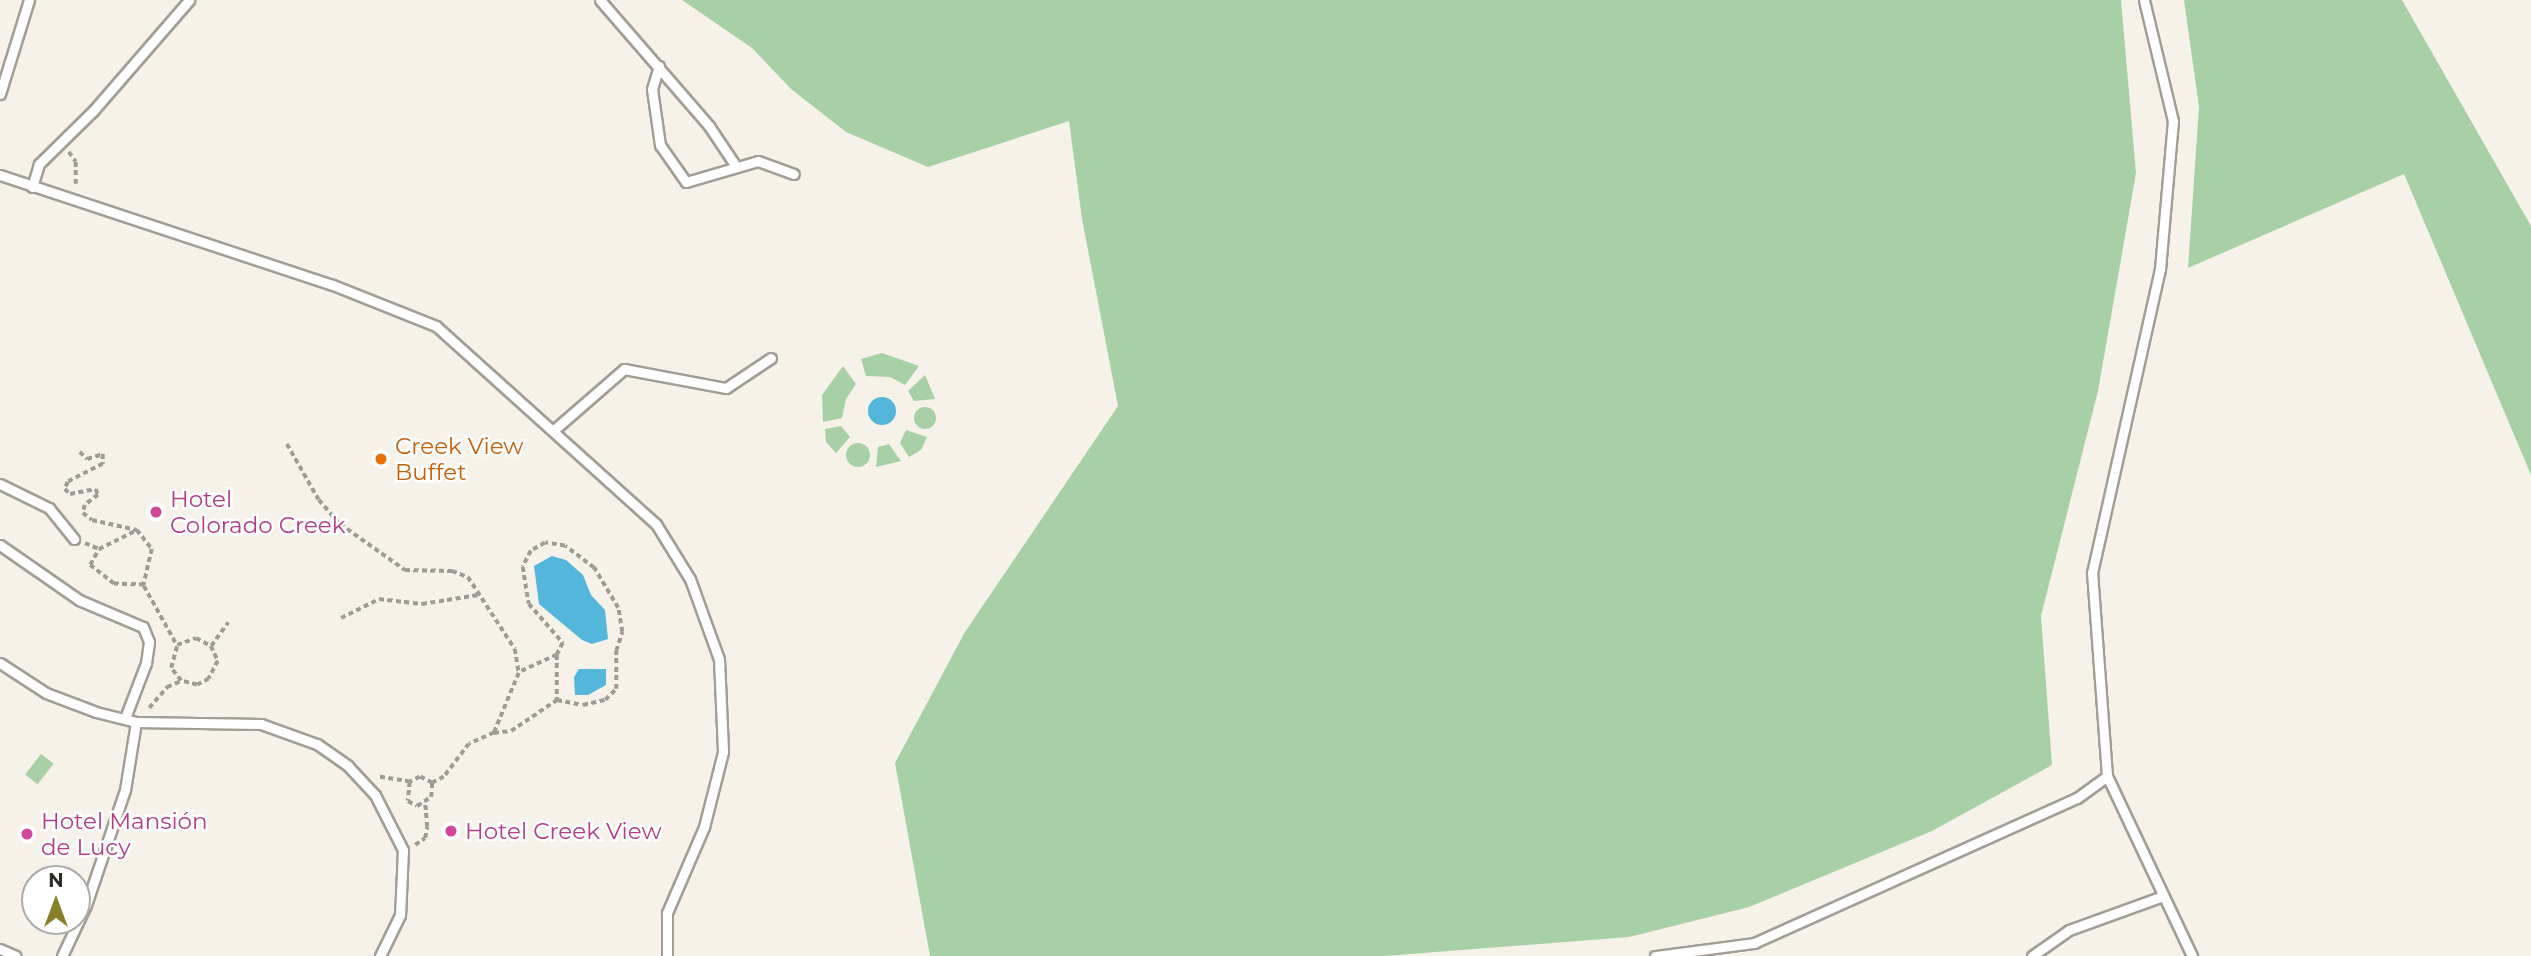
<!DOCTYPE html>
<html>
<head>
<meta charset="utf-8">
<style>
  body { margin:0 }
  #map { position:relative; width:2531px; height:956px; overflow:hidden; background:#f6f2e9; font-family:Montserrat,sans-serif }
  div>[style] { position:absolute }
  .green>* { inset:0; background:#a7d0a6; transform-origin:0 0 }
  .round { border-radius:50% }
  .water>* { inset:0; background:#55b6dc }
  .path>* { height:3.5px; margin-top:-1.75px; transform-origin:0; background:repeating-linear-gradient(90deg,#9f9c95 0 5px,transparent 0 8.5px) }
  .roads { filter:drop-shadow(2px 0 #a19e95) drop-shadow(-2px 0 #a19e95) drop-shadow(0 2px #a19e95) drop-shadow(0 -2px #a19e95) }
  .service>* { height:9px; margin:-4.5px; padding:0 4.5px; transform-origin:4.5px; border-radius:4.5px; background:#fff }
  .dots>* { width:19px; height:19px; translate:-50% -50%; box-sizing:border-box; border:4px solid #fff; border-radius:50% }
  span { translate:-50% -50%; white-space:nowrap; text-align:center; line-height:1.15; -webkit-text-stroke:5px #fff; paint-order:stroke }
  .food-label { font-size:23px; color:#c56008 }
  .left { translate:0 -50%; text-align:left }
  .hotel-label { font-size:23px; color:#b23c85 }
  .north { position:absolute; left:21px; top:865px; width:70px; height:70px; box-sizing:border-box; background:#fff; border:2px solid #abaaa9; border-radius:50%; rotate:0deg; font-size:19px; font-weight:700; line-height:28px; text-align:center; color:#2c2b27 }
  .north::after { content:''; display:block; margin:auto; width:24px; height:32px; background:#868028; clip-path:polygon(50% 0,100% 100%,50% 72%,0 100%) }
</style>
</head>
<body>
<div id="map">
  <div class="green">
    <i style="clip-path:polygon(682px 0,2121px 0,2136px 173px,2098px 391px,2041px 616px,2052px 765px,1932px 831px,1749px 907px,1629px 937px,1384px 956px,930px 956px,895px 763px,965px 632px,1118px 406px,1082px 219px,1069px 121px,928px 167px,846px 132px,791px 89px,752px 48px)"></i>
    <i style="clip-path:polygon(2184px 0,2402px 0,2531px 226px,2531px 475px,2404px 174px,2188px 268px,2199px 107px)"></i>
    <i style="clip-path:polygon(882px 353px,919px 366px,905px 385px,890px 377px,866px 376px,861px 359px)"></i>
    <i style="clip-path:polygon(843px 366px,856px 384px,846px 399px,842px 418px,823px 422px,822px 395px)"></i>
    <i style="clip-path:polygon(925px 375px,935px 399px,914px 401px,908px 391px)"></i>
    <i class="round" style="left:914px;top:407px;width:22px;height:22px"></i>
    <i style="clip-path:polygon(841px 426px,850px 437px,836px 453px,826px 442px,825px 429px)"></i>
    <i style="clip-path:polygon(906px 430px,927px 437px,921px 450px,909px 457px,900px 443px)"></i>
    <i class="round" style="left:846px;top:443px;width:24px;height:24px"></i>
    <i style="clip-path:polygon(889px 444px,901px 461px,876px 467px,878px 447px)"></i>
    <i style="left:41px;top:754px;width:16px;height:26px;rotate:38deg"></i>
  </div>
  <div class="water">
    <i class="round" style="left:868px;top:397px;width:28px;height:28px"></i>
    <i style="clip-path:polygon(552px 556px,566px 560px,583px 575px,591px 595px,605px 610px,608px 639px,592px 644px,582px 640px,539px 604px,534px 566px)"></i>
    <i style="clip-path:polygon(579px 669px,606px 669px,606px 685px,588px 695px,575px 695px,574px 677px)"></i>
  </div>
  <div class="path">
    <i style="left:69px;top:152px;width:12px;rotate:55deg"></i>
    <i style="left:76px;top:162px;width:22px;rotate:90deg"></i>
    <i style="left:287px;top:444px;width:64px;rotate:60.3deg"></i>
    <i style="left:319px;top:500px;width:32px;rotate:49deg"></i>
    <i style="left:340px;top:524px;width:80px;rotate:35.3deg"></i>
    <i style="left:405px;top:570px;width:47px;rotate:1.2deg"></i>
    <i style="left:452px;top:571px;width:17px;rotate:21deg"></i>
    <i style="left:468px;top:577px;width:86px;rotate:56.9deg"></i>
    <i style="left:515px;top:649px;width:24px;rotate:81deg"></i>
    <i style="left:519px;top:673px;width:65px;rotate:112.6deg"></i>
    <i style="left:494px;top:733px;width:27px;rotate:156deg"></i>
    <i style="left:469px;top:744px;width:41px;rotate:127.1deg"></i>
    <i style="left:444px;top:777px;width:13px;rotate:153deg"></i>
    <i style="left:432px;top:783px;width:13px;rotate:-153deg"></i>
    <i style="left:420px;top:777px;width:11px;rotate:153deg"></i>
    <i style="left:410px;top:782px;width:33px;rotate:-171deg"></i>
    <i style="left:80px;top:452px;width:10px;rotate:45deg"></i>
    <i style="left:87px;top:459px;width:17px;rotate:-17deg"></i>
    <i style="left:103px;top:454px;width:10px;rotate:90deg"></i>
    <i style="left:103px;top:464px;width:39px;rotate:153deg"></i>
    <i style="left:68px;top:482px;width:8px;rotate:113deg"></i>
    <i style="left:65px;top:489px;width:7px;rotate:45deg"></i>
    <i style="left:70px;top:494px;width:26px;rotate:-11deg"></i>
    <i style="left:96px;top:489px;width:6px;rotate:72deg"></i>
    <i style="left:98px;top:495px;width:16px;rotate:142deg"></i>
    <i style="left:85px;top:505px;width:8px;rotate:104deg"></i>
    <i style="left:83px;top:513px;width:11px;rotate:38deg"></i>
    <i style="left:92px;top:520px;width:46px;rotate:12.5deg"></i>
    <i style="left:137px;top:530px;width:24px;rotate:52deg"></i>
    <i style="left:152px;top:549px;width:37px;rotate:103deg"></i>
    <i style="left:144px;top:585px;width:30px;rotate:-178deg"></i>
    <i style="left:114px;top:584px;width:31px;rotate:-142deg"></i>
    <i style="left:90px;top:565px;width:18px;rotate:-61deg"></i>
    <i style="left:99px;top:549px;width:42px;rotate:-26.6deg"></i>
    <i style="left:85px;top:543px;width:15px;rotate:23deg"></i>
    <i style="left:144px;top:586px;width:68px;rotate:60.8deg"></i>
    <i style="left:341px;top:618px;width:42px;rotate:-26.6deg"></i>
    <i style="left:379px;top:599px;width:43px;rotate:6.6deg"></i>
    <i style="left:422px;top:604px;width:57px;rotate:-9.1deg"></i>
    <i style="left:211px;top:646px;width:29px;rotate:-54deg"></i>
    <i style="left:557px;top:655px;width:45px;rotate:90deg"></i>
    <i style="left:149px;top:708px;width:28px;rotate:-49deg"></i>
    <i style="left:167px;top:687px;width:15px;rotate:-23deg"></i>
    <i style="left:181px;top:681px;width:16px;rotate:-128deg"></i>
    <i style="left:171px;top:668px;width:24px;rotate:-75deg"></i>
    <i style="left:177px;top:645px;width:20px;rotate:-20deg"></i>
    <i style="left:196px;top:638px;width:17px;rotate:28deg"></i>
    <i style="left:211px;top:646px;width:17px;rotate:65deg"></i>
    <i style="left:218px;top:661px;width:20px;rotate:117deg"></i>
    <i style="left:209px;top:679px;width:13px;rotate:153deg"></i>
    <i style="left:197px;top:685px;width:16px;rotate:-166deg"></i>
    <i style="left:494px;top:733px;width:17px;rotate:-7deg"></i>
    <i style="left:511px;top:731px;width:55px;rotate:-34deg"></i>
    <i style="left:557px;top:700px;width:26px;rotate:11deg"></i>
    <i style="left:583px;top:705px;width:23px;rotate:-13deg"></i>
    <i style="left:605px;top:700px;width:16px;rotate:-45deg"></i>
    <i style="left:616px;top:689px;width:38px;rotate:-90deg"></i>
    <i style="left:616px;top:651px;width:20px;rotate:-72deg"></i>
    <i style="left:622px;top:632px;width:24px;rotate:-99deg"></i>
    <i style="left:618px;top:608px;width:47px;rotate:-121deg"></i>
    <i style="left:594px;top:568px;width:36px;rotate:-143deg"></i>
    <i style="left:565px;top:546px;width:20px;rotate:-171deg"></i>
    <i style="left:545px;top:543px;width:16px;rotate:150deg"></i>
    <i style="left:531px;top:551px;width:18px;rotate:117deg"></i>
    <i style="left:523px;top:567px;width:37px;rotate:81deg"></i>
    <i style="left:529px;top:604px;width:52px;rotate:48.9deg"></i>
    <i style="left:563px;top:643px;width:13px;rotate:117deg"></i>
    <i style="left:557px;top:655px;width:41px;rotate:155.3deg"></i>
    <i style="left:410px;top:782px;width:19px;rotate:96deg"></i>
    <i style="left:408px;top:801px;width:10px;rotate:29deg"></i>
    <i style="left:417px;top:806px;width:17px;rotate:-33deg"></i>
    <i style="left:431px;top:797px;width:14px;rotate:-86deg"></i>
    <i style="left:415px;top:845px;width:12px;rotate:-35deg"></i>
    <i style="left:425px;top:838px;width:11px;rotate:-80deg"></i>
    <i style="left:427px;top:827px;width:23px;rotate:-95deg"></i>
  </div>
  <div class="roads">
    <div class="service">
      <i style="left:600px;top:0;width:167px;rotate:49.1deg"></i>
      <i style="left:709px;top:126px;width:47px;rotate:56.3deg"></i>
      <i style="left:659px;top:66px;width:24px;rotate:107deg"></i>
      <i style="left:652px;top:89px;width:57px;rotate:81.9deg"></i>
      <i style="left:660px;top:145px;width:45px;rotate:54.9deg"></i>
      <i style="left:686px;top:182px;width:75px;rotate:-16.3deg"></i>
      <i style="left:758px;top:161px;width:38px;rotate:20deg"></i>
      <i style="left:0;top:94px;width:98px;rotate:-72.9deg"></i>
      <i style="left:0;top:175px;width:351px;rotate:18.3deg"></i>
      <i style="left:333px;top:285px;width:111px;rotate:21.7deg"></i>
      <i style="left:436px;top:326px;width:296px;rotate:42deg"></i>
      <i style="left:656px;top:524px;width:65px;rotate:58.3deg"></i>
      <i style="left:690px;top:579px;width:85px;rotate:70.1deg"></i>
      <i style="left:719px;top:659px;width:93px;rotate:87.5deg"></i>
      <i style="left:723px;top:752px;width:77px;rotate:104.2deg"></i>
      <i style="left:704px;top:827px;width:94px;rotate:113.3deg"></i>
      <i style="left:667px;top:913px;width:43px;rotate:90deg"></i>
      <i style="left:32px;top:187px;width:24px;rotate:-73deg"></i>
      <i style="left:39px;top:164px;width:76px;rotate:-44.5deg"></i>
      <i style="left:93px;top:111px;width:147px;rotate:-49.1deg"></i>
      <i style="left:555px;top:429px;width:91px;rotate:-41deg"></i>
      <i style="left:624px;top:369px;width:104px;rotate:10.6deg"></i>
      <i style="left:726px;top:388px;width:54px;rotate:-33.7deg"></i>
      <i style="left:0;top:484px;width:55px;rotate:26.1deg"></i>
      <i style="left:49px;top:508px;width:40px;rotate:51deg"></i>
      <i style="left:0;top:545px;width:96px;rotate:34.8deg"></i>
      <i style="left:79px;top:600px;width:69px;rotate:22.9deg"></i>
      <i style="left:143px;top:627px;width:16px;rotate:68deg"></i>
      <i style="left:149px;top:642px;width:21px;rotate:98deg"></i>
      <i style="left:146px;top:663px;width:59px;rotate:110.9deg"></i>
      <i style="left:0;top:663px;width:55px;rotate:33.1deg"></i>
      <i style="left:46px;top:693px;width:53px;rotate:20.8deg"></i>
      <i style="left:96px;top:712px;width:41px;rotate:14deg"></i>
      <i style="left:136px;top:722px;width:125px;rotate:0.9deg"></i>
      <i style="left:261px;top:724px;width:59px;rotate:19.7deg"></i>
      <i style="left:317px;top:744px;width:38px;rotate:35deg"></i>
      <i style="left:348px;top:766px;width:40px;rotate:47deg"></i>
      <i style="left:375px;top:795px;width:62px;rotate:63deg"></i>
      <i style="left:403px;top:850px;width:65px;rotate:92.6deg"></i>
      <i style="left:400px;top:915px;width:46px;rotate:116deg"></i>
      <i style="left:2107px;top:776px;width:199px;rotate:64.7deg"></i>
      <i style="left:0;top:949px;width:17px;rotate:24deg"></i>
      <i style="left:62px;top:956px;width:56px;rotate:-64.8deg"></i>
      <i style="left:86px;top:905px;width:121px;rotate:-71.3deg"></i>
      <i style="left:125px;top:790px;width:69px;rotate:-80.8deg"></i>
      <i style="left:1655px;top:956px;width:100px;rotate:-7.5deg"></i>
      <i style="left:1754px;top:943px;width:354px;rotate:-24.2deg"></i>
      <i style="left:2077px;top:798px;width:37px;rotate:-36deg"></i>
      <i style="left:2107px;top:776px;width:204px;rotate:-94.2deg"></i>
      <i style="left:2092px;top:573px;width:312px;rotate:-77.4deg"></i>
      <i style="left:2160px;top:269px;width:149px;rotate:-85deg"></i>
      <i style="left:2173px;top:121px;width:124px;rotate:-103.5deg"></i>
      <i style="left:2032px;top:956px;width:45px;rotate:-35.1deg"></i>
      <i style="left:2069px;top:930px;width:100px;rotate:-19.9deg"></i>
    </div>
  </div>
  <div class="dots">
    <i style="left:381px;top:459px;background:#e8710a"></i>
    <i style="left:156px;top:512px;background:#d1479c"></i>
    <i style="left:451px;top:831px;background:#d1479c"></i>
    <i style="left:27px;top:834px;background:#d1479c"></i>
  </div>
  <div class="food-label">
    <span class="left" style="left:395px;top:459px">Creek View<br>Buffet</span>
  </div>
  <div class="hotel-label">
    <span class="left" style="left:170px;top:512px">Hotel<br>Colorado Creek</span>
    <span class="left" style="left:41px;top:834px">Hotel Mansión<br>de Lucy</span>
    <span class="left" style="left:465px;top:831px">Hotel Creek View</span>
  </div>
  <div class="north">N</div>
</div>
</body>
</html>
